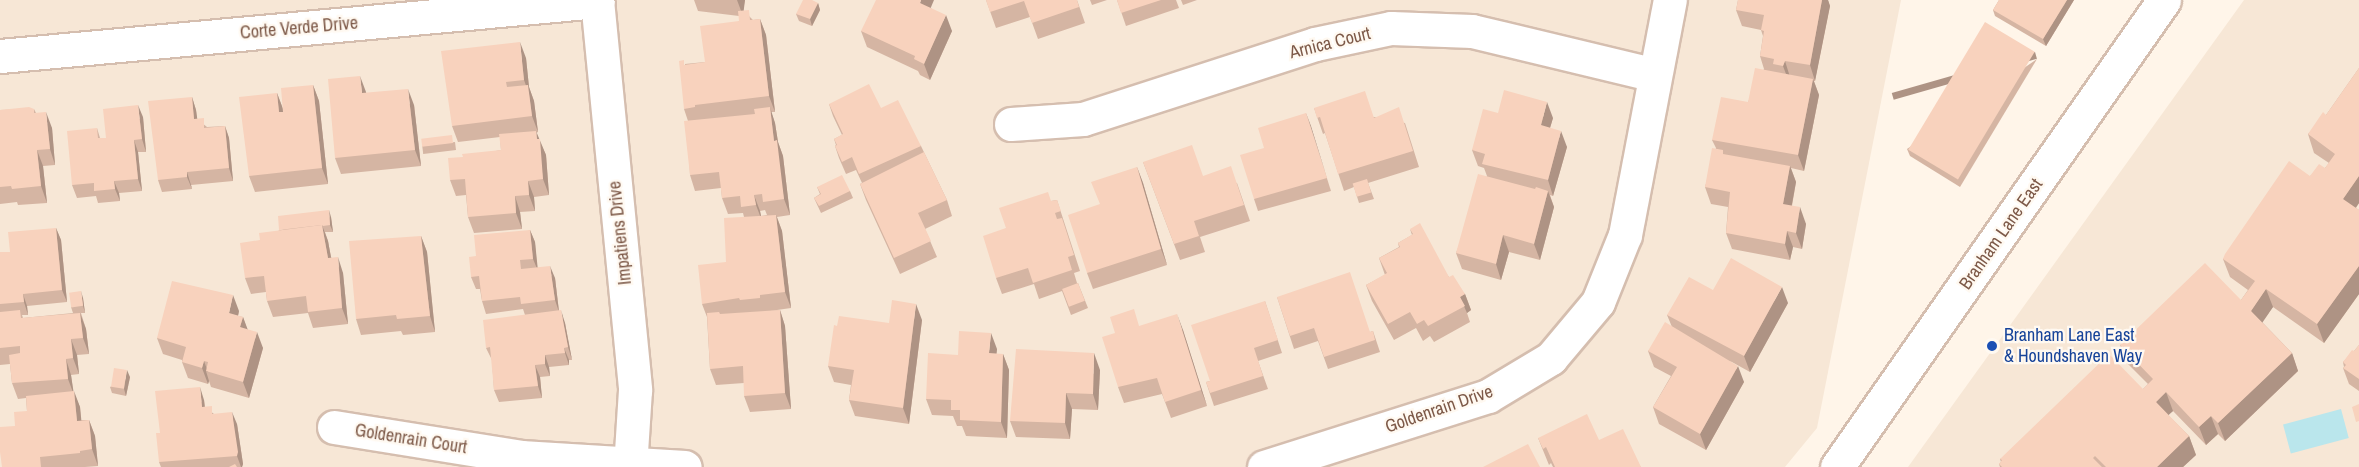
<!DOCTYPE html>
<html>
<head>
<meta charset="utf-8">
<style>
  body { margin:0 }
  #map { position:relative; width:2359px; height:467px; overflow:hidden; background:#fff5e9; font-family:"Archivo Narrow",sans-serif }
  div>[style] { position:absolute }
  .residential>* { inset:0; background:#f7e7d6 }
  .water>* { inset:0; background:#bae6ec; transform-origin:0 0 }
  .roads { filter:drop-shadow(2px 0 #d5beaf) drop-shadow(-2px 0 #d5beaf) drop-shadow(0 2px #d5beaf) drop-shadow(0 -2px #d5beaf) }
  .minor>* { height:33px; margin:-16.5px; padding:0 16.5px; transform-origin:16.5px; border-radius:16.5px; background:#fff }
  .tertiary>* { height:33px; margin:-16.5px; padding:0 16.5px; transform-origin:16.5px; border-radius:16.5px; background:#fff }
  .wall>* { inset:0; background:#d5b5a3; transform-origin:0 0 }
  .shaded-wall>* { inset:0; background:#ae9384; transform-origin:0 0 }
  .building>* { inset:0; background:#f8d2bd; transform-origin:0 0 }
  .dots>* { width:16px; height:16px; translate:-50% -50%; box-sizing:border-box; border:3px solid #fff9f1; border-radius:50% }
  span { translate:-50% -50%; white-space:nowrap; text-align:center; line-height:1.15; -webkit-text-stroke:4.5px #fff9f1; paint-order:stroke }
  .street-label { font-size:18px; color:#7d5948 }
  .transit-label { font-size:18px; color:#164399 }
  .left { translate:0 -50%; text-align:left }
</style>
</head>
<body>
<div id="map">
  <div class="residential">
    <i style="clip-path:polygon(0 0,1901px 0,1817px 428px,1785px 467px,0 467px)"></i>
    <i style="clip-path:polygon(2244px 0,2359px 0,2359px 467px,1908px 467px)"></i>
  </div>
  <div class="water">
    <i style="left:2341px;top:409px;width:30px;height:60px;rotate:75deg"></i>
  </div>
  <div class="roads">
    <div class="minor">
      <i style="left:597px;top:0;width:392px;rotate:84.4deg"></i>
      <i style="left:635px;top:390px;width:77px;rotate:93.7deg"></i>
      <i style="left:0;top:56px;width:600px;rotate:-5.26deg"></i>
      <i style="left:1011px;top:124px;width:72px;rotate:-4deg"></i>
      <i style="left:1083px;top:119px;width:244px;rotate:-17.9deg"></i>
      <i style="left:1315px;top:44px;width:78px;rotate:-11.9deg"></i>
      <i style="left:1391px;top:28px;width:81px;rotate:2.1deg"></i>
      <i style="left:1472px;top:31px;width:188px;rotate:13.5deg"></i>
      <i style="left:334px;top:427px;width:189px;rotate:9.1deg"></i>
      <i style="left:521px;top:457px;width:164px;rotate:3.5deg"></i>
      <i style="left:1264px;top:467px;width:235px;rotate:-17.6deg"></i>
      <i style="left:1488px;top:396px;width:74px;rotate:-31.1deg"></i>
      <i style="left:1551px;top:358px;width:73px;rotate:-50deg"></i>
      <i style="left:1598px;top:302px;width:72px;rotate:-68.1deg"></i>
      <i style="left:1625px;top:235px;width:239px;rotate:-79.2deg"></i>
    </div>
    <div class="tertiary">
      <i style="left:1837px;top:467px;width:570px;rotate:-55deg"></i>
    </div>
  </div>
  <div class="wall">
    <i style="clip-path:polygon(evenodd,694px 0,745px 0,743px 10px,753px 20px,760px 19px,766px 35px,775px 112px,771px 112px,775px 123px,778px 142px,783px 156px,790px 215px,777px 217px,782px 231px,791px 308px,770px 311px,780px 310px,785px 326px,791px 409px,750px 412px,744px 396px,744px 383px,716px 385px,710px 369px,707px 317px,702px 304px,726px 262px,744px 217px,743px 213px,728px 214px,722px 198px,721px 188px,695px 191px,690px 175px,688px 121px,684px 109px,685px 64px,705px 62px,739px 21px,739px 16px,698px 11px,694px 0,765px 210px,767px 215px,761px 216px,760px 211px,765px 210px)"></i>
    <i style="clip-path:polygon(986px 0,1077px 0,1085px 23px,1038px 39px,1030px 17px,996px 28px)"></i>
    <i style="clip-path:polygon(1090px 0,1107px 0,1092px 5px)"></i>
    <i style="clip-path:polygon(1117px 0,1176px 0,1179px 8px,1126px 26px)"></i>
    <i style="clip-path:polygon(1181px 0,1197px 0,1183px 5px)"></i>
    <i style="clip-path:polygon(1738px 0,1828px 0,1830px 6px,1815px 81px,1814px 81px,1819px 95px,1804px 171px,1791px 168px,1796px 182px,1792px 206px,1806px 224px,1802px 249px,1793px 247px,1790px 260px,1732px 249px,1726px 233px,1728px 207px,1711px 204px,1705px 187px,1716px 148px,1712px 140px,1748px 102px,1764px 69px,1760px 56px,1763px 36px,1761px 30px,1742px 26px,1736px 10px)"></i>
    <i style="clip-path:polygon(1999px 0,2074px 0,2046px 46px,1995px 16px,1993px 10px)"></i>
    <i style="clip-path:polygon(818px 3px,820px 10px,812px 26px,799px 21px,796px 14px)"></i>
    <i style="clip-path:polygon(931px 8px,952px 31px,930px 80px,920px 75px,918px 71px,867px 47px,861px 31px)"></i>
    <i style="clip-path:polygon(526px 58px,529px 87px,534px 101px,538px 132px,536px 133px,546px 155px,549px 195px,534px 197px,535px 211px,520px 212px,522px 229px,474px 233px,468px 217px,466px 195px,456px 196px,450px 180px,463px 157px,501px 150px,500px 137px,458px 142px,452px 126px)"></i>
    <i style="clip-path:polygon(2037px 59px,1960px 187px,1910px 156px,1907px 149px)"></i>
    <i style="clip-path:polygon(2359px 68px,2359px 203px,2356px 208px,2359px 210px,2359px 294px,2324px 343px,2273px 307px,2262px 322px,2292px 353px,2298px 371px,2225px 441px,2218px 434px,2206px 445px,2173px 411px,2168px 415px,2189px 436px,2196px 455px,2183px 467px,2000px 467px,1999px 464px,2001px 462px,2000px 459px,2143px 389px,2148px 384px,2127px 363px,2120px 345px,2241px 300px,2248px 290px,2230px 277px,2223px 259px,2310px 176px,2325px 168px,2329px 163px,2314px 153px,2308px 134px,2326px 115px)"></i>
    <i style="clip-path:polygon(313px 85px,319px 101px,328px 184px,255px 192px,249px 176px,277px 93px,283px 109px)"></i>
    <i style="clip-path:polygon(366px 93px,414px 105px,421px 166px,341px 174px,335px 158px)"></i>
    <i style="clip-path:polygon(192px 97px,196px 110px,197px 119px,207px 127px,225px 126px,229px 138px,233px 181px,191px 185px,192px 189px,162px 192px,158px 180px)"></i>
    <i style="clip-path:polygon(829px 104px,881px 108px,921px 146px,947px 200px,952px 216px,925px 229px,937px 257px,900px 274px,866px 200px,860px 184px,862px 183px,856px 170px,846px 174px,839px 158px,835px 146px,836px 145px,834px 139px,842px 135px,833px 116px)"></i>
    <i style="clip-path:polygon(1314px 108px,1374px 117px,1405px 123px,1419px 167px,1368px 183px,1374px 199px,1359px 203px,1354px 187px,1344px 191px,1325px 133px,1323px 134px)"></i>
    <i style="clip-path:polygon(34px 109px,36px 113px,52px 128px,55px 165px,43px 166px,47px 203px,18px 205px,17px 202px,0 204px,0 110px)"></i>
    <i style="clip-path:polygon(1306px 113px,1331px 191px,1258px 211px,1254px 199px)"></i>
    <i style="clip-path:polygon(1498px 113px,1553px 118px,1550px 128px,1567px 147px,1553px 196px,1550px 195px,1554px 207px,1540px 260px,1509px 252px,1501px 280px,1462px 269px,1456px 253px,1487px 176px,1484px 168px,1478px 166px,1472px 150px)"></i>
    <i style="clip-path:polygon(143px 117px,146px 152px,138px 152px,142px 191px,119px 193px,120px 201px,98px 203px,96px 196px,77px 198px,72px 185px,97px 128px,100px 138px,106px 138px)"></i>
    <i style="left:455px;top:142px;width:8px;height:33px;rotate:83deg"></i>
    <i style="clip-path:polygon(1143px 162px,1203px 176px,1237px 183px,1250px 221px,1200px 237px,1205px 252px,1180px 260px)"></i>
    <i style="clip-path:polygon(1137px 167px,1143px 183px,1167px 265px,1093px 289px,1087px 273px,1100px 205px)"></i>
    <i style="clip-path:polygon(817px 187px,850px 191px,853px 198px,821px 213px,814px 198px,820px 194px)"></i>
    <i style="clip-path:polygon(1057px 200px,1080px 271px,1074px 273px,1077px 283px,1078px 283px,1088px 308px,1071px 315px,1062px 291px,1039px 299px,1034px 284px,1002px 294px,996px 278px,1006px 228px,1051px 201px)"></i>
    <i style="clip-path:polygon(331px 217px,333px 232px,325px 232px,328px 241px,331px 257px,343px 273px,348px 324px,313px 328px,308px 313px,273px 317px,267px 301px,266px 292px,251px 294px,245px 278px,260px 240px,280px 230px)"></i>
    <i style="clip-path:polygon(56px 228px,61px 240px,67px 302px,27px 306px,28px 315px,22px 315px,23px 318px,73px 313px,71px 307px,83px 298px,85px 313px,81px 313px,86px 329px,89px 354px,77px 355px,79px 374px,71px 375px,73px 391px,80px 407px,81px 420px,89px 420px,95px 436px,98px 466px,85px 467px,2px 467px,15px 426px,27px 411px,26px 398px,18px 399px,12px 383px,10px 364px,0 365px,0 252px,10px 252px)"></i>
    <i style="clip-path:polygon(1410px 229px,1449px 277px,1465px 294px,1471px 310px,1467px 313px,1470px 322px,1434px 342px,1430px 336px,1423px 341px,1416px 328px,1394px 340px,1372px 301px,1366px 285px,1385px 275px,1379px 258px,1399px 247px,1398px 243px,1412px 235px)"></i>
    <i style="clip-path:polygon(530px 230px,535px 242px,537px 267px,555px 278px,559px 311px,565px 323px,572px 360px,569px 360px,569px 365px,549px 367px,550px 376px,540px 377px,542px 398px,499px 402px,494px 390px,492px 360px,486px 348px,525px 315px,523px 309px,486px 314px,482px 301px,480px 289px,476px 289px,471px 277px,476px 256px)"></i>
    <i style="clip-path:polygon(421px 236px,427px 252px,435px 332px,403px 335px,401px 331px,361px 335px,356px 319px)"></i>
    <i style="clip-path:polygon(1713px 290px,1788px 303px,1750px 372px,1730px 361px,1744px 382px,1706px 450px,1659px 424px,1653px 407px,1671px 376px,1654px 367px,1648px 351px,1672px 327px,1667px 315px)"></i>
    <i style="clip-path:polygon(1277px 297px,1370px 332px,1373px 331px,1380px 352px,1328px 369px,1318px 341px,1294px 349px)"></i>
    <i style="clip-path:polygon(1265px 301px,1282px 353px,1258px 361px,1268px 389px,1214px 406px,1206px 382px,1210px 381px)"></i>
    <i style="clip-path:polygon(239px 311px,238px 316px,243px 317px,247px 329px,263px 348px,249px 398px,211px 387px,209px 381px,208px 384px,188px 378px,182px 362px,182px 360px,163px 354px,157px 338px)"></i>
    <i style="clip-path:polygon(922px 320px,909px 424px,855px 416px,849px 400px,851px 385px,834px 382px,828px 366px,889px 323px)"></i>
    <i style="clip-path:polygon(1140px 326px,1183px 330px,1207px 406px,1171px 418px,1162px 394px,1124px 403px,1118px 387px)"></i>
    <i style="clip-path:polygon(2359px 345px,2359px 391px,2349px 384px,2343px 368px,2344px 367px,2343px 362px,2354px 351px)"></i>
    <i style="clip-path:polygon(997px 349px,996px 354px,1003px 354px,1009px 370px,1007px 438px,966px 436px,962px 426px,957px 426px,953px 416px,932px 415px,926px 399px,958px 355px)"></i>
    <i style="clip-path:polygon(1100px 370px,1098px 410px,1072px 409px,1070px 439px,1016px 437px,1010px 421px)"></i>
    <i style="clip-path:polygon(130px 377px,126px 396px,112px 393px,110px 387px)"></i>
    <i style="clip-path:polygon(204px 400px,205px 407px,214px 414px,237px 424px,243px 464px,242px 467px,161px 467px,159px 462px,160px 433px)"></i>
    <i style="clip-path:polygon(1538px 438px,1599px 440px,1641px 467px,1553px 467px,1551px 463px,1549px 465px)"></i>
  </div>
  <div class="shaded-wall">
    <i style="clip-path:polygon(737px 0,745px 0,743px 16px)"></i>
    <i style="clip-path:polygon(921px 0,934px 0,926px 19px,920px 3px)"></i>
    <i style="clip-path:polygon(1822px 0,1828px 0,1830px 6px,1815px 81px,1810px 65px)"></i>
    <i style="clip-path:polygon(2067px 0,2074px 0,2046px 46px,2043px 39px)"></i>
    <i style="clip-path:polygon(818px 3px,820px 10px,812px 26px,810px 19px)"></i>
    <i style="clip-path:polygon(946px 15px,952px 31px,930px 80px,924px 64px)"></i>
    <i style="clip-path:polygon(760px 19px,766px 35px,775px 112px,769px 96px)"></i>
    <i style="clip-path:polygon(520px 42px,526px 58px,529px 87px,534px 101px,538px 132px,532px 116px,529px 94px,524px 80px)"></i>
    <i style="left:2035px;top:52px;width:7px;height:149px;rotate:74deg"></i>
    <i style="clip-path:polygon(1785px 61px,1790px 77px,1789px 82px,1783px 66px)"></i>
    <i style="clip-path:polygon(360px 76px,366px 92px,368px 109px,362px 93px)"></i>
    <i style="clip-path:polygon(1813px 79px,1819px 95px,1804px 171px,1798px 155px)"></i>
    <i style="clip-path:polygon(313px 85px,319px 101px,328px 184px,322px 168px)"></i>
    <i style="clip-path:polygon(408px 89px,414px 105px,421px 166px,415px 150px)"></i>
    <i style="clip-path:polygon(277px 93px,283px 109px,285px 128px,279px 112px)"></i>
    <i style="clip-path:polygon(192px 97px,196px 110px,199px 131px,194px 119px)"></i>
    <i style="clip-path:polygon(1547px 102px,1553px 118px,1546px 141px,1541px 125px)"></i>
    <i style="clip-path:polygon(138px 105px,143px 117px,146px 152px,142px 139px)"></i>
    <i style="clip-path:polygon(770px 107px,775px 123px,778px 142px,783px 156px,790px 215px,784px 199px,774px 141px)"></i>
    <i style="clip-path:polygon(46px 112px,52px 128px,55px 165px,50px 149px)"></i>
    <i style="clip-path:polygon(1306px 113px,1311px 126px,1331px 191px,1327px 178px)"></i>
    <i style="clip-path:polygon(225px 126px,229px 138px,233px 181px,229px 168px)"></i>
    <i style="clip-path:polygon(536px 131px,546px 155px,549px 195px,543px 179px)"></i>
    <i style="clip-path:polygon(1561px 131px,1567px 147px,1553px 196px,1548px 180px)"></i>
    <i style="clip-path:polygon(134px 140px,138px 152px,142px 191px,138px 179px)"></i>
    <i style="clip-path:polygon(37px 150px,43px 166px,47px 203px,41px 186px)"></i>
    <i style="clip-path:polygon(1790px 166px,1796px 182px,1789px 220px,1783px 204px)"></i>
    <i style="clip-path:polygon(1137px 167px,1143px 183px,1167px 265px,1161px 249px)"></i>
    <i style="clip-path:polygon(187px 172px,191px 185px,192px 189px,187px 177px)"></i>
    <i style="clip-path:polygon(2359px 176px,2359px 203px,2349px 217px,2343px 199px)"></i>
    <i style="clip-path:polygon(114px 181px,119px 193px,120px 201px,115px 189px)"></i>
    <i style="clip-path:polygon(528px 181px,534px 197px,535px 211px,529px 195px)"></i>
    <i style="clip-path:polygon(1548px 191px,1554px 207px,1540px 260px,1534px 244px)"></i>
    <i style="clip-path:polygon(754px 195px,760px 211px,762px 221px,756px 205px)"></i>
    <i style="clip-path:polygon(515px 196px,520px 212px,522px 229px,516px 213px)"></i>
    <i style="clip-path:polygon(1800px 207px,1806px 224px,1802px 249px,1796px 233px)"></i>
    <i style="clip-path:polygon(329px 210px,331px 217px,333px 232px,330px 225px)"></i>
    <i style="clip-path:polygon(776px 215px,782px 231px,791px 308px,785px 292px)"></i>
    <i style="clip-path:polygon(322px 225px,328px 241px,334px 274px,328px 258px)"></i>
    <i style="clip-path:polygon(56px 228px,61px 240px,67px 302px,62px 290px)"></i>
    <i style="clip-path:polygon(530px 230px,535px 242px,538px 271px,533px 259px)"></i>
    <i style="clip-path:polygon(1787px 231px,1793px 247px,1790px 260px,1785px 244px)"></i>
    <i style="clip-path:polygon(1503px 235px,1509px 252px,1501px 280px,1496px 264px)"></i>
    <i style="clip-path:polygon(421px 236px,427px 252px,435px 332px,430px 316px)"></i>
    <i style="clip-path:polygon(338px 257px,343px 273px,348px 324px,342px 308px)"></i>
    <i style="clip-path:polygon(550px 266px,555px 278px,559px 312px,555px 300px)"></i>
    <i style="clip-path:polygon(2359px 266px,2359px 294px,2324px 343px,2317px 324px)"></i>
    <i style="clip-path:polygon(1782px 287px,1788px 303px,1750px 372px,1744px 356px)"></i>
    <i style="clip-path:polygon(2266px 289px,2273px 307px,2258px 329px,2251px 311px)"></i>
    <i style="clip-path:polygon(81px 291px,83px 298px,85px 313px,83px 306px)"></i>
    <i style="clip-path:polygon(23px 294px,27px 306px,28px 315px,24px 302px)"></i>
    <i style="clip-path:polygon(1465px 294px,1471px 310px,1467px 313px,1460px 297px)"></i>
    <i style="clip-path:polygon(233px 295px,239px 311px,235px 329px,229px 313px)"></i>
    <i style="clip-path:polygon(916px 304px,922px 320px,909px 424px,903px 408px)"></i>
    <i style="clip-path:polygon(561px 310px,565px 323px,572px 360px,568px 347px)"></i>
    <i style="clip-path:polygon(780px 310px,785px 326px,791px 409px,785px 393px)"></i>
    <i style="clip-path:polygon(80px 313px,86px 329px,89px 354px,83px 338px)"></i>
    <i style="clip-path:polygon(1177px 314px,1183px 330px,1207px 406px,1201px 390px)"></i>
    <i style="clip-path:polygon(243px 317px,249px 333px,240px 327px)"></i>
    <i style="clip-path:polygon(257px 332px,263px 348px,249px 398px,243px 382px)"></i>
    <i style="clip-path:polygon(991px 333px,997px 349px,995px 370px,989px 353px)"></i>
    <i style="clip-path:polygon(71px 339px,77px 355px,79px 374px,73px 358px)"></i>
    <i style="clip-path:polygon(564px 348px,569px 360px,569px 365px,565px 353px)"></i>
    <i style="clip-path:polygon(1094px 353px,1100px 370px,1098px 410px,1093px 394px)"></i>
    <i style="clip-path:polygon(2292px 353px,2298px 371px,2225px 441px,2218px 423px)"></i>
    <i style="clip-path:polygon(1003px 354px,1009px 370px,1007px 438px,1001px 422px)"></i>
    <i style="clip-path:polygon(545px 355px,549px 367px,550px 376px,545px 364px)"></i>
    <i style="clip-path:polygon(66px 359px,71px 375px,74px 395px,68px 379px)"></i>
    <i style="clip-path:polygon(204px 361px,208px 372px,206px 371px,209px 381px,208px 384px,202px 368px)"></i>
    <i style="clip-path:polygon(535px 365px,540px 377px,542px 398px,538px 386px)"></i>
    <i style="clip-path:polygon(1738px 366px,1744px 382px,1706px 450px,1700px 434px)"></i>
    <i style="clip-path:polygon(127px 370px,130px 377px,126px 396px,124px 389px)"></i>
    <i style="clip-path:polygon(200px 387px,204px 400px,206px 420px,202px 407px)"></i>
    <i style="clip-path:polygon(74px 391px,80px 407px,83px 437px,77px 421px)"></i>
    <i style="clip-path:polygon(2166px 392px,2173px 411px,2163px 420px,2156px 402px)"></i>
    <i style="clip-path:polygon(1066px 393px,1072px 409px,1070px 439px,1065px 423px)"></i>
    <i style="clip-path:polygon(232px 412px,237px 424px,243px 464px,242px 467px,241px 467px,237px 456px)"></i>
    <i style="clip-path:polygon(2211px 416px,2218px 434px,2206px 445px,2199px 427px)"></i>
    <i style="clip-path:polygon(89px 420px,95px 436px,98px 466px,92px 449px)"></i>
    <i style="clip-path:polygon(2189px 436px,2196px 455px,2183px 467px,2157px 467px)"></i>
  </div>
  <div class="building">
    <i style="clip-path:polygon(803px 0,812px 0,818px 3px,810px 19px,796px 14px)"></i>
    <i style="clip-path:polygon(876px 0,921px 0,920px 3px,946px 15px,924px 64px,914px 59px,915px 56px,861px 31px)"></i>
    <i style="clip-path:polygon(986px 0,1077px 0,1079px 7px,1032px 23px,1024px 1px,990px 12px)"></i>
    <i style="clip-path:polygon(1117px 0,1161px 0,1121px 13px)"></i>
    <i style="clip-path:polygon(1738px 0,1822px 0,1810px 65px,1785px 61px,1783px 66px,1773px 64px,1774px 59px,1760px 56px,1764px 31px,1761px 30px,1764px 15px,1736px 10px)"></i>
    <i style="clip-path:polygon(1999px 0,2067px 0,2043px 39px,1993px 10px)"></i>
    <i style="clip-path:polygon(749px 10px,750px 20px,760px 19px,769px 96px,695px 105px,695px 107px,684px 109px,679px 61px,684px 60px,684px 65px,705px 62px,700px 26px,739px 21px,738px 11px)"></i>
    <i style="left:1985px;top:22px;width:58px;height:149px;rotate:31deg"></i>
    <i style="clip-path:polygon(520px 42px,524px 80px,506px 82px,507px 87px,528px 85px,532px 116px,452px 126px,441px 51px)"></i>
    <i style="clip-path:polygon(1755px 68px,1813px 79px,1798px 155px,1712px 140px,1721px 97px,1748px 102px)"></i>
    <i style="clip-path:polygon(2359px 68px,2359px 176px,2343px 199px,2359px 210px,2359px 266px,2317px 324px,2266px 289px,2251px 311px,2292px 353px,2218px 423px,2211px 416px,2199px 427px,2166px 392px,2156px 402px,2189px 436px,2157px 467px,2106px 467px,2095px 456px,2093px 458px,2102px 467px,2002px 467px,1999px 464px,2002px 460px,2000px 459px,2109px 354px,2143px 389px,2153px 379px,2120px 345px,2205px 263px,2241px 300px,2255px 281px,2223px 259px,2225px 254px,2289px 161px,2310px 176px,2319px 164px,2325px 168px,2335px 154px,2308px 134px,2323px 112px,2326px 115px)"></i>
    <i style="clip-path:polygon(360px 76px,362px 93px,408px 89px,415px 150px,335px 158px,328px 79px)"></i>
    <i style="clip-path:polygon(869px 84px,881px 108px,898px 100px,921px 146px,859px 174px,852px 157px,842px 162px,835px 146px,837px 145px,834px 139px,843px 134px,829px 104px)"></i>
    <i style="clip-path:polygon(313px 85px,322px 168px,249px 176px,239px 97px,277px 93px,279px 112px,283px 112px,281px 88px)"></i>
    <i style="clip-path:polygon(1504px 90px,1547px 102px,1541px 125px,1561px 131px,1548px 180px,1482px 164px,1485px 154px,1472px 150px,1483px 109px,1498px 113px)"></i>
    <i style="clip-path:polygon(1365px 91px,1374px 118px,1399px 107px,1413px 151px,1338px 174px,1320px 117px,1317px 118px,1314px 108px)"></i>
    <i style="clip-path:polygon(192px 97px,194px 119px,204px 118px,204px 128px,225px 126px,229px 168px,187px 172px,187px 177px,158px 180px,148px 101px)"></i>
    <i style="clip-path:polygon(138px 105px,142px 139px,134px 140px,138px 179px,114px 181px,115px 189px,94px 191px,94px 183px,72px 185px,67px 131px,97px 128px,98px 138px,106px 138px,103px 109px)"></i>
    <i style="clip-path:polygon(29px 107px,34px 109px,34px 113px,46px 112px,50px 149px,37px 150px,41px 186px,12px 189px,11px 186px,0 187px,0 110px)"></i>
    <i style="clip-path:polygon(770px 107px,774px 141px,777px 140px,784px 199px,763px 202px,762px 194px,754px 195px,756px 205px,741px 207px,740px 196px,722px 198px,719px 172px,690px 175px,684px 121px,755px 114px,754px 109px)"></i>
    <i style="clip-path:polygon(1306px 113px,1327px 178px,1254px 199px,1240px 155px,1264px 148px,1258px 128px)"></i>
    <i style="clip-path:polygon(536px 131px,537px 139px,540px 139px,543px 179px,528px 181px,529px 195px,515px 196px,516px 213px,468px 217px,465px 179px,450px 180px,448px 158px,463px 157px,462px 154px,501px 150px,499px 134px)"></i>
    <i style="left:452px;top:135px;width:8px;height:31px;rotate:83deg"></i>
    <i style="clip-path:polygon(1192px 145px,1203px 176px,1231px 166px,1244px 205px,1194px 221px,1199px 236px,1174px 244px,1143px 162px)"></i>
    <i style="clip-path:polygon(1712px 148px,1723px 150px,1723px 154px,1790px 166px,1783px 204px,1800px 207px,1796px 233px,1787px 231px,1785px 244px,1726px 233px,1730px 192px,1705px 187px)"></i>
    <i style="clip-path:polygon(924px 152px,947px 200px,918px 213px,931px 241px,894px 258px,860px 184px)"></i>
    <i style="clip-path:polygon(1137px 167px,1161px 249px,1087px 273px,1068px 215px,1100px 204px,1091px 182px)"></i>
    <i style="clip-path:polygon(1478px 174px,1535px 189px,1536px 187px,1548px 191px,1534px 244px,1503px 235px,1496px 264px,1456px 253px)"></i>
    <i style="clip-path:polygon(842px 175px,850px 191px,819px 206px,814px 198px,821px 194px,817px 187px)"></i>
    <i style="left:1367px;top:179px;width:14px;height:15px;rotate:73deg"></i>
    <i style="clip-path:polygon(1048px 192px,1051px 201px,1057px 200px,1061px 211px,1055px 213px,1057px 219px,1062px 218px,1074px 255px,1068px 257px,1072px 270px,1033px 283px,1028px 268px,996px 278px,983px 236px,1006px 228px,999px 208px)"></i>
    <i style="clip-path:polygon(329px 210px,330px 225px,323px 226px,322px 225px,279px 230px,278px 216px)"></i>
    <i style="clip-path:polygon(776px 215px,785px 292px,760px 295px,760px 298px,740px 300px,739px 298px,702px 304px,698px 265px,726px 262px,724px 218px)"></i>
    <i style="clip-path:polygon(1420px 223px,1449px 277px,1453px 275px,1465px 294px,1460px 297px,1465px 306px,1428px 326px,1424px 320px,1417px 324px,1410px 312px,1388px 324px,1366px 285px,1387px 273px,1379px 258px,1400px 247px,1398px 243px,1413px 234px,1410px 229px)"></i>
    <i style="clip-path:polygon(322px 225px,328px 258px,338px 257px,342px 308px,308px 312px,306px 296px,267px 301px,264px 276px,245px 278px,240px 243px,260px 240px,259px 233px)"></i>
    <i style="clip-path:polygon(56px 228px,62px 290px,23px 294px,24px 302px,0 304px,0 252px,10px 252px,8px 232px)"></i>
    <i style="clip-path:polygon(530px 230px,533px 259px,520px 260px,521px 269px,550px 266px,555px 300px,521px 304px,520px 297px,482px 301px,479px 276px,471px 277px,469px 257px,476px 256px,474px 235px)"></i>
    <i style="clip-path:polygon(421px 236px,430px 316px,397px 319px,396px 315px,356px 319px,349px 241px)"></i>
    <i style="clip-path:polygon(1731px 258px,1782px 287px,1744px 356px,1667px 315px,1689px 277px,1713px 290px)"></i>
    <i style="clip-path:polygon(1350px 272px,1370px 332px,1373px 331px,1375px 340px,1324px 357px,1314px 328px,1290px 336px,1277px 297px)"></i>
    <i style="clip-path:polygon(172px 281px,233px 295px,229px 313px,243px 317px,240px 327px,257px 332px,243px 382px,206px 371px,208px 362px,204px 361px,202px 368px,182px 362px,186px 347px,157px 338px)"></i>
    <i style="left:1078px;top:283px;width:19px;height:17px;rotate:69deg"></i>
    <i style="left:81px;top:291px;width:15px;height:12px;rotate:82deg"></i>
    <i style="clip-path:polygon(892px 300px,916px 304px,903px 408px,849px 400px,854px 370px,828px 366px,834px 325px,837px 326px,839px 316px,889px 323px)"></i>
    <i style="clip-path:polygon(1265px 301px,1278px 340px,1254px 348px,1263px 376px,1210px 393px,1206px 382px,1210px 381px,1191px 325px)"></i>
    <i style="clip-path:polygon(1134px 309px,1139px 326px,1177px 314px,1201px 390px,1165px 402px,1157px 378px,1118px 387px,1102px 337px,1115px 333px,1110px 317px)"></i>
    <i style="clip-path:polygon(20px 310px,21px 318px,80px 313px,83px 338px,71px 339px,73px 358px,66px 359px,68px 379px,12px 383px,9px 355px,20px 353px,20px 346px,0 348px,0 312px)"></i>
    <i style="clip-path:polygon(561px 310px,568px 347px,564px 348px,565px 353px,545px 355px,545px 364px,535px 365px,538px 386px,494px 390px,490px 347px,486px 348px,483px 320px)"></i>
    <i style="clip-path:polygon(780px 310px,785px 393px,744px 396px,743px 366px,710px 369px,707px 313px,719px 312px,720px 314px)"></i>
    <i style="clip-path:polygon(1665px 322px,1738px 366px,1700px 434px,1653px 407px,1677px 367px,1648px 351px)"></i>
    <i style="clip-path:polygon(959px 331px,991px 333px,989px 353px,1003px 354px,1001px 422px,960px 420px,960px 410px,951px 410px,951px 400px,926px 399px,928px 353px,958px 355px)"></i>
    <i style="clip-path:polygon(2359px 345px,2359px 379px,2343px 368px,2346px 365px,2343px 362px,2352px 350px,2354px 351px)"></i>
    <i style="clip-path:polygon(1016px 349px,1094px 353px,1093px 394px,1066px 393px,1065px 423px,1010px 421px)"></i>
    <i style="left:114px;top:368px;width:13px;height:19px;rotate:9deg"></i>
    <i style="clip-path:polygon(200px 387px,202px 407px,212px 406px,212px 414px,232px 412px,238px 452px,237px 456px,159px 462px,156px 433px,160px 433px,155px 391px)"></i>
    <i style="clip-path:polygon(74px 391px,77px 421px,89px 420px,92px 449px,80px 451px,80px 453px,40px 457px,41px 467px,2px 467px,0 452px,0 427px,15px 426px,14px 412px,27px 411px,26px 396px)"></i>
    <i style="clip-path:polygon(2359px 404px,2359px 421px,2356px 422px,2352px 407px)"></i>
    <i style="clip-path:polygon(1587px 414px,1599px 440px,1623px 429px,1641px 467px,1555px 467px,1546px 447px,1543px 449px,1538px 438px)"></i>
    <i style="clip-path:polygon(1528px 444px,1540px 467px,1483px 467px)"></i>
    <i style="clip-path:polygon(235px 464px,237px 467px,229px 467px)"></i>
  </div>
  <div class="dots">
    <i style="left:1992px;top:346px;background:#1a4fb4"></i>
  </div>
  <div class="street-label">
    <span style="left:299px;top:28px;rotate:-5deg">Corte Verde Drive</span>
    <span style="left:1330px;top:43px;rotate:-14deg">Arnica Court</span>
    <span style="left:620px;top:233px;rotate:-96deg">Impatiens Drive</span>
    <span style="left:2001px;top:234px;rotate:-55deg">Branham Lane East</span>
    <span style="left:1439px;top:409px;rotate:-19deg">Goldenrain Drive</span>
    <span style="left:411px;top:439px;rotate:9deg">Goldenrain Court</span>
  </div>
  <div class="transit-label">
    <span class="left" style="left:2004px;top:346px">Branham Lane East<br>&amp; Houndshaven Way</span>
  </div>
</div>
</body>
</html>
